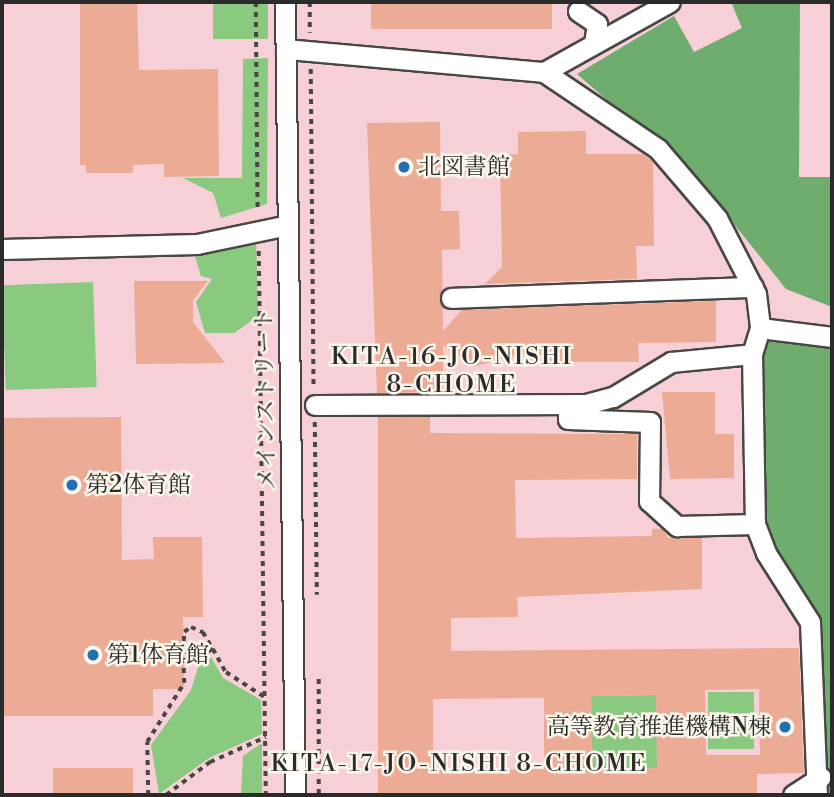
<!DOCTYPE html>
<html>
<head>
<meta charset="utf-8">
<style>
  body { margin:0 }
  #map { position:relative; width:834px; height:797px; overflow:hidden; background:#ede3c3; font-family:"Libre Bodoni","Noto Serif JP",serif }
  div>[style] { position:absolute }
  .built>* { inset:0; background:#f6cfd7; transform-origin:0 0 }
  .green>* { inset:0; background:#89c980; transform-origin:0 0 }
  .forest>* { inset:0; background:#6ead6e }
  .building>* { inset:0; background:#ecab95; transform-origin:0 0 }
  .path>* { height:3.5px; margin-top:-1.75px; transform-origin:0; background:repeating-linear-gradient(90deg,#484742 0 5px,transparent 0 10px) }
  .roads { filter:drop-shadow(2px 0 #484742) drop-shadow(-2px 0 #484742) drop-shadow(0 2px #484742) drop-shadow(0 -2px #484742) }
  .minor>* { height:19px; margin:-9.5px; padding:0 9.5px; transform-origin:9.5px; border-radius:9.5px; background:#fff }
  .dots>* { width:19px; height:19px; translate:-50% -50%; box-sizing:border-box; border:4px solid #fbf7ec; border-radius:50% }
  span { translate:-50% -50%; white-space:nowrap; text-align:center; line-height:1.15; -webkit-text-stroke:5px #fbf7ec; paint-order:stroke }
  .poi-label { font-size:23px; color:#2b2b2b }
  .left { translate:0 -50%; text-align:left }
  .right { translate:-100% -50%; text-align:right }
  .street-label { font-size:23px; color:#2b2b2b }
  .neighbourhood-label { font-size:24px; color:#2b2b2b; letter-spacing:2px }
  .frame { position:absolute; inset:0; border:4px solid #2b2b2b; pointer-events:none }
</style>
</head>
<body>
<div id="map">
  <div class="built">
    <i style="left:2px;top:2px;width:830px;height:793px"></i>
  </div>
  <div class="green">
    <i style="left:213px;top:2px;width:55px;height:37px"></i>
    <i style="clip-path:polygon(268px 58px,267px 204px,221px 218px,213px 193px,183px 178px,242px 178px,243px 59px)"></i>
    <i style="clip-path:polygon(256px 234px,258px 316px,234px 333px,205px 333px,196px 302px,212px 279px,201px 276px,194px 253px)"></i>
    <i style="left:93px;top:282px;width:105px;height:91px;rotate:88deg"></i>
    <i style="clip-path:polygon(211px 657px,223px 678px,261px 700px,262px 734px,209px 758px,159px 794px,151px 745px,191px 690px,199px 664px)"></i>
    <i style="left:708px;top:692px;width:46px;height:57px"></i>
    <i style="left:656px;top:695px;width:73px;height:65px;rotate:89deg"></i>
    <i style="clip-path:polygon(262px 743px,262px 795px,241px 795px,243px 756px)"></i>
  </div>
  <div class="forest">
    <i style="clip-path:polygon(731px 2px,800px 2px,799px 177px,832px 177px,832px 307px,786px 289px,697px 178px,577px 74px,674px 16px,694px 52px,742px 28px)"></i>
    <i style="clip-path:polygon(760px 328px,832px 329px,832px 795px,817px 795px,810px 622px,755px 524px)"></i>
  </div>
  <div class="building">
    <i style="clip-path:polygon(80px 2px,137px 2px,139px 70px,218px 69px,219px 176px,164px 177px,164px 164px,133px 165px,133px 173px,86px 173px,86px 165px,80px 165px)"></i>
    <i style="left:371px;top:2px;width:181px;height:27px"></i>
    <i style="clip-path:polygon(440px 122px,441px 211px,459px 211px,460px 249px,442px 250px,443px 331px,462px 310px,716px 301px,716px 342px,638px 343px,639px 362px,548px 362px,548px 355px,523px 354px,472px 367px,443px 345px,443px 392px,377px 393px,367px 123px)"></i>
    <i style="clip-path:polygon(586px 131px,586px 154px,643px 154px,653px 162px,654px 246px,636px 246px,637px 279px,485px 284px,502px 267px,500px 155px,518px 154px,518px 132px)"></i>
    <i style="clip-path:polygon(134px 281px,208px 281px,193px 300px,193px 322px,225px 363px,136px 364px)"></i>
    <i style="clip-path:polygon(662px 392px,715px 392px,715px 434px,734px 434px,734px 478px,670px 479px)"></i>
    <i style="clip-path:polygon(121px 417px,122px 560px,154px 559px,153px 537px,202px 537px,203px 617px,183px 617px,184px 689px,153px 689px,153px 716px,2px 716px,2px 418px)"></i>
    <i style="clip-path:polygon(evenodd,378px 417px,430px 417px,430px 433px,637px 434px,637px 479px,515px 480px,516px 538px,652px 536px,652px 529px,662px 529px,669px 538px,702px 538px,702px 589px,517px 597px,518px 617px,451px 618px,451px 651px,799px 648px,804px 773px,757px 774px,757px 795px,378px 795px,378px 417px,759px 689px,760px 755px,706px 755px,705px 690px,759px 689px,378px 417px,656px 695px,657px 768px,593px 770px,591px 696px,656px 695px,378px 417px,544px 698px,544px 769px,433px 770px,433px 699px,544px 698px)"></i>
    <i style="left:133px;top:768px;width:27px;height:80px;rotate:90deg"></i>
  </div>
  <div class="path">
    <i style="left:256px;top:2px;width:210px;rotate:89.5deg"></i>
    <i style="left:310px;top:2px;width:31px;rotate:90deg"></i>
    <i style="left:311px;top:69px;width:317px;rotate:89.5deg"></i>
    <i style="left:259px;top:251px;width:544px;rotate:89.26deg"></i>
    <i style="left:315px;top:422px;width:173px;rotate:89.3deg"></i>
    <i style="left:213px;top:649px;width:26px;rotate:61deg"></i>
    <i style="left:226px;top:672px;width:48px;rotate:33deg"></i>
    <i style="left:319px;top:679px;width:116px;rotate:90deg"></i>
    <i style="left:148px;top:795px;width:53px;rotate:-91.1deg"></i>
    <i style="left:147px;top:742px;width:70px;rotate:-57.9deg"></i>
    <i style="left:184px;top:683px;width:32px;rotate:-92deg"></i>
    <i style="left:183px;top:651px;width:19px;rotate:-87deg"></i>
    <i style="left:184px;top:632px;width:9px;rotate:-36deg"></i>
    <i style="left:191px;top:627px;width:13px;rotate:23deg"></i>
    <i style="left:203px;top:632px;width:20px;rotate:60deg"></i>
    <i style="left:213px;top:649px;width:17px;rotate:147deg"></i>
    <i style="left:199px;top:658px;width:17px;rotate:-156deg"></i>
    <i style="left:166px;top:795px;width:55px;rotate:-36.9deg"></i>
    <i style="left:210px;top:762px;width:61px;rotate:-24.1deg"></i>
  </div>
  <div class="roads">
    <div class="minor">
      <i style="left:285px;top:2px;width:793px;rotate:89.28deg"></i>
      <i style="left:578px;top:11px;width:23px;rotate:34deg"></i>
      <i style="left:597px;top:24px;width:19px;rotate:99deg"></i>
      <i style="left:286px;top:49px;width:259px;rotate:5.1deg"></i>
      <i style="left:544px;top:72px;width:144px;rotate:-29.1deg"></i>
      <i style="left:544px;top:72px;width:138px;rotate:34deg"></i>
      <i style="left:658px;top:149px;width:91px;rotate:49.5deg"></i>
      <i style="left:717px;top:218px;width:85px;rotate:62.8deg"></i>
      <i style="left:756px;top:294px;width:34px;rotate:83deg"></i>
      <i style="left:760px;top:328px;width:73px;rotate:7.1deg"></i>
      <i style="left:2px;top:249px;width:195px;rotate:-1.5deg"></i>
      <i style="left:197px;top:244px;width:93px;rotate:-11.8deg"></i>
      <i style="left:451px;top:298px;width:302px;rotate:-2.1deg"></i>
      <i style="left:760px;top:328px;width:27px;rotate:107deg"></i>
      <i style="left:752px;top:354px;width:170px;rotate:89deg"></i>
      <i style="left:755px;top:524px;width:31px;rotate:69deg"></i>
      <i style="left:766px;top:553px;width:82px;rotate:57.5deg"></i>
      <i style="left:810px;top:622px;width:173px;rotate:87.7deg"></i>
      <i style="left:315px;top:405px;width:271px;rotate:-0.2deg"></i>
      <i style="left:586px;top:404px;width:28px;rotate:-15deg"></i>
      <i style="left:613px;top:397px;width:68px;rotate:-31.1deg"></i>
      <i style="left:671px;top:362px;width:81px;rotate:-5.6deg"></i>
      <i style="left:568px;top:405px;width:14px;rotate:90deg"></i>
      <i style="left:568px;top:419px;width:82px;rotate:2.1deg"></i>
      <i style="left:650px;top:422px;width:79px;rotate:90.7deg"></i>
      <i style="left:649px;top:501px;width:38px;rotate:42deg"></i>
      <i style="left:677px;top:526px;width:78px;rotate:-1.5deg"></i>
      <i style="left:793px;top:795px;width:33px;rotate:-33deg"></i>
    </div>
  </div>
  <div class="dots">
    <i style="left:404px;top:167px;background:#1f6fb2"></i>
    <i style="left:72px;top:485px;background:#1f6fb2"></i>
    <i style="left:93px;top:655px;background:#1f6fb2"></i>
    <i style="left:785px;top:727px;background:#1f6fb2"></i>
  </div>
  <div class="poi-label">
    <span class="left" style="left:418px;top:167px">北図書館</span>
    <span class="left" style="left:86px;top:485px">第2体育館</span>
    <span class="left" style="left:107px;top:655px">第1体育館</span>
    <span class="right" style="left:771px;top:727px">高等教育推進機構N棟</span>
  </div>
  <div class="street-label">
    <span style="left:266px;top:399px;rotate:-91deg">メインストリート</span>
  </div>
  <div class="neighbourhood-label">
    <span style="left:452px;top:372px">KITA-16-JO-NISHI<br>8-CHOME</span>
    <span style="left:459px;top:765px">KITA-17-JO-NISHI 8-CHOME</span>
  </div>
  <div class="frame"></div>
</div>
</body>
</html>
